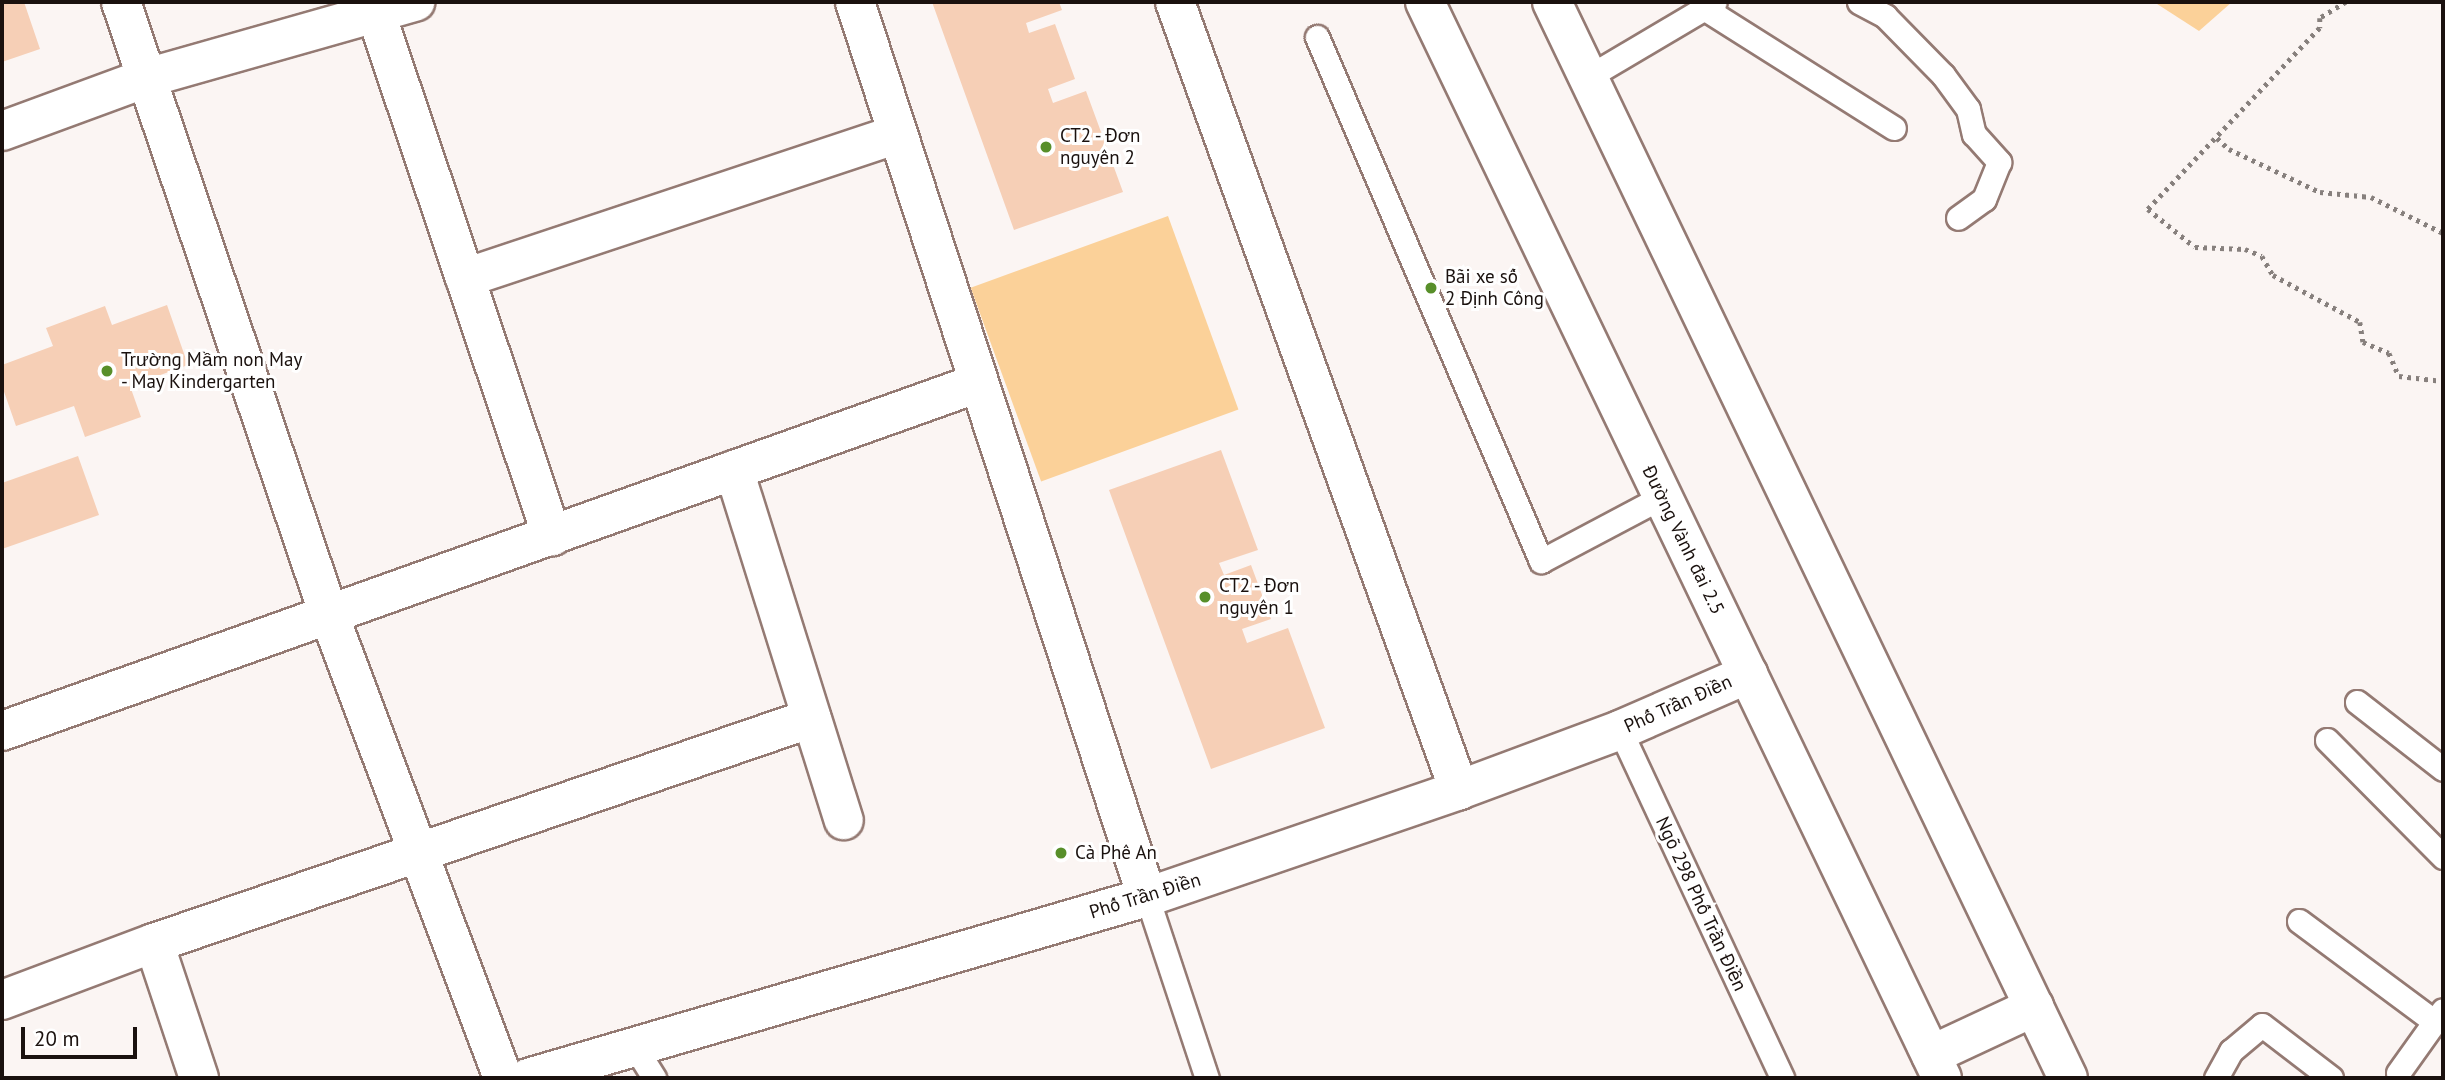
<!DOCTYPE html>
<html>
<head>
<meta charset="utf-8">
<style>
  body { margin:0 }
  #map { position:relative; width:2445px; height:1080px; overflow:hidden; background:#fbf5f3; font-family:"PT Sans",sans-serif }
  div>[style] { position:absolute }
  .green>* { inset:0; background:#fbd199; transform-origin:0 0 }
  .building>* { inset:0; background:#f6cfb6 }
  .path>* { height:4.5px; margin-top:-2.25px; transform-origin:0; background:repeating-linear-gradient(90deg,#87807d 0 3.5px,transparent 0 8.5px) }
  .roads { filter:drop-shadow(2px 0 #947a73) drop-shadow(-2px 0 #947a73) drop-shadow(0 2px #947a73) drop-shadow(0 -2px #947a73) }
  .service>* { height:23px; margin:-11.5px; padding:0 11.5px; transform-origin:11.5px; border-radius:11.5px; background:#fff }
  .minor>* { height:38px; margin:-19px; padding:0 19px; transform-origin:19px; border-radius:19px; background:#fff }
  .tertiary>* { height:38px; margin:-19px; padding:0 19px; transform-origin:19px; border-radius:19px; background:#fff }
  .primary>* { height:38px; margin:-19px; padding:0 19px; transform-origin:19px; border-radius:19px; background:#fff }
  .dots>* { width:19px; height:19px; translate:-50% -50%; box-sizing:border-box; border:4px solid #fff; border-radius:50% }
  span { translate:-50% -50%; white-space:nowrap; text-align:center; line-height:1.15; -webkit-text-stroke:6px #fff; paint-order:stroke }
  .poi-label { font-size:19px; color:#1a110e }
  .left { translate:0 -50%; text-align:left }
  .street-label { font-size:19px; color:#1a110e }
  .frame { position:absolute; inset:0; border:4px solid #1a110e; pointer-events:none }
  .scale { position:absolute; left:21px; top:1027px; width:116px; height:32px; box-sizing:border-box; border:4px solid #1a110e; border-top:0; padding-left:9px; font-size:21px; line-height:24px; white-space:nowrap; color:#1a110e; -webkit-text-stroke:5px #fff; paint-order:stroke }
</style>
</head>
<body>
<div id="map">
  <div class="green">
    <i style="clip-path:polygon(2154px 2px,2232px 2px,2199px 31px)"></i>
    <i style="left:1168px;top:216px;width:206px;height:210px;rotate:70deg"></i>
  </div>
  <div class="building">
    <i style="clip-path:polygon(2px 2px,24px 2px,40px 49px,2px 62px)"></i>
    <i style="clip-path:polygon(932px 2px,1059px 2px,1062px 10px,1026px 23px,1029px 33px,1055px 24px,1075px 79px,1048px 89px,1053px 103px,1086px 91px,1123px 192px,1014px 230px)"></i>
    <i style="clip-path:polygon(167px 305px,188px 365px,130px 386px,141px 417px,85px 437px,74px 406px,16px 426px,2px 386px,2px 365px,53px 346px,46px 328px,105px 306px,112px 325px)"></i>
    <i style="clip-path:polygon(1221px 450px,1258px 550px,1219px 563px,1224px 575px,1251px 565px,1271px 619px,1242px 629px,1247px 643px,1288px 628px,1325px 728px,1211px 769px,1109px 490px)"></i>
    <i style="clip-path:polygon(78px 456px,99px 515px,2px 549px,2px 483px)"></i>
  </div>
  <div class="path">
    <i style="left:2346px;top:2px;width:31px;rotate:148deg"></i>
    <i style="left:2320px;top:18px;width:10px;rotate:90deg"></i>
    <i style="left:2320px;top:28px;width:250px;rotate:133.5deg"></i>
    <i style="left:2148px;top:209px;width:60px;rotate:39deg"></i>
    <i style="left:2195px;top:247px;width:50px;rotate:2.3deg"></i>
    <i style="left:2245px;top:249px;width:18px;rotate:22deg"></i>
    <i style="left:2262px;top:256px;width:22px;rotate:60deg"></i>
    <i style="left:2273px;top:275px;width:99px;rotate:28.4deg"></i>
    <i style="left:2360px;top:322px;width:20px;rotate:81deg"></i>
    <i style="left:2363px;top:342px;width:28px;rotate:23deg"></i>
    <i style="left:2389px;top:353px;width:25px;rotate:67deg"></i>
    <i style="left:2399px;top:376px;width:44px;rotate:6.5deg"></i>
    <i style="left:2217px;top:138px;width:16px;rotate:43deg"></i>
    <i style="left:2229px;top:149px;width:101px;rotate:25.3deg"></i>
    <i style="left:2320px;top:192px;width:51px;rotate:5.6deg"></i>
    <i style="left:2371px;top:197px;width:80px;rotate:26.6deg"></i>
  </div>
  <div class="roads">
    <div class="service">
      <i style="left:1859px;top:2px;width:30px;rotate:28deg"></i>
      <i style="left:1885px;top:16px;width:83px;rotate:45.5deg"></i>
      <i style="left:1943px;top:75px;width:42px;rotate:53.7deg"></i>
      <i style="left:1968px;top:109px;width:26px;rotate:77deg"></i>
      <i style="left:1974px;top:134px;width:38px;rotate:48deg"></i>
      <i style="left:1999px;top:162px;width:40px;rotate:112deg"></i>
      <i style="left:1984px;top:199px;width:32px;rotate:144deg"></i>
      <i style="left:1707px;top:10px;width:221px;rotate:32.3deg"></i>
      <i style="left:1317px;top:37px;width:570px;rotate:66.85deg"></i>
      <i style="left:1541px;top:561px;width:137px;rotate:-27.9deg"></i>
      <i style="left:1588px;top:77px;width:147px;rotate:-30.6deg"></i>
      <i style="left:2357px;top:702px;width:109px;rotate:37.9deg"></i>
      <i style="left:1620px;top:730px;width:384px;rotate:65deg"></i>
      <i style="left:2327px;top:740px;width:165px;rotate:45.2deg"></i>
      <i style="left:1147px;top:897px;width:191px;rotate:71.7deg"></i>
      <i style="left:2299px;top:921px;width:169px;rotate:36.6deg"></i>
      <i style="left:633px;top:1044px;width:40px;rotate:58deg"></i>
      <i style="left:2398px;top:1073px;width:77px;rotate:-54.5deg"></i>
      <i style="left:2216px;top:1078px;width:31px;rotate:-61deg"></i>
      <i style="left:2231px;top:1051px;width:40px;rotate:-40deg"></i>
      <i style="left:2262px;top:1025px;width:87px;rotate:37.5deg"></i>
    </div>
    <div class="minor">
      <i style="left:121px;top:2px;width:647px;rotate:71.26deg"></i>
      <i style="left:329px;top:615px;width:495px;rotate:69.4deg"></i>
      <i style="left:372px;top:2px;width:564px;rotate:71.37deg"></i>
      <i style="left:855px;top:2px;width:941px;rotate:71.93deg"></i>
      <i style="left:1175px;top:2px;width:838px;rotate:70.18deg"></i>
      <i style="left:2px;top:131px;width:153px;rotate:-20.2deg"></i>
      <i style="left:146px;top:78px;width:280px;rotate:-15.8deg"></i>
      <i style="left:465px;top:278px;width:456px;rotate:-18.4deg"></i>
      <i style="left:734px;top:470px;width:367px;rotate:72.6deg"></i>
      <i style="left:2px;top:731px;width:1036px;rotate:-19.62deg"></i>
      <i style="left:2px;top:1000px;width:162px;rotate:-20.6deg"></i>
      <i style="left:199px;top:1078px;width:142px;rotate:-108.4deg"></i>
      <i style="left:154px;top:943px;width:695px;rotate:-18.88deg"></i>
    </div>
    <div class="tertiary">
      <i style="left:528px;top:1078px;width:645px;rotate:-16.3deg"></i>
      <i style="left:1147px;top:897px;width:330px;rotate:-18.9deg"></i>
      <i style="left:1459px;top:790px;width:172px;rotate:-20.4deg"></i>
      <i style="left:1620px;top:730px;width:140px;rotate:-23.6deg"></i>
    </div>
    <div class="primary">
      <i style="left:1425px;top:2px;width:1194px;rotate:64.34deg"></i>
      <i style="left:1552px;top:2px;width:1193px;rotate:64.38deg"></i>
      <i style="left:1931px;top:1055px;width:114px;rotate:-25deg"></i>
    </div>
  </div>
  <div class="dots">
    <i style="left:1046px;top:147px;background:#588f2a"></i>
    <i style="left:1431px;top:288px;background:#588f2a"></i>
    <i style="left:107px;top:371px;background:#588f2a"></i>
    <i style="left:1205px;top:597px;background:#588f2a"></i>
    <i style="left:1061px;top:853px;background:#588f2a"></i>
  </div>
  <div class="poi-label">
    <span class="left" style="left:1060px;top:147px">CT2 - Đơn<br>nguyên 2</span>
    <span class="left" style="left:1445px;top:288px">Bãi xe số<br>2 Định Công</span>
    <span class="left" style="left:121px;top:371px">Trường Mầm non May<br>- May Kindergarten</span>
    <span class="left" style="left:1219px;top:597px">CT2 - Đơn<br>nguyên 1</span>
    <span class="left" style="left:1075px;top:853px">Cà Phê An</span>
  </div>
  <div class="street-label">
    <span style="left:1683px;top:540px;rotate:64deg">Đường Vành đai 2.5</span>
    <span style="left:1678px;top:704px;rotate:-24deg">Phố Trần Điền</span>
    <span style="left:1145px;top:896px;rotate:-17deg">Phố Trần Điền</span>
    <span style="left:1701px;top:904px;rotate:65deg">Ngõ 298 Phố Trần Điền</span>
  </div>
  <div class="frame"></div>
  <div class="scale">20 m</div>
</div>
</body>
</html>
